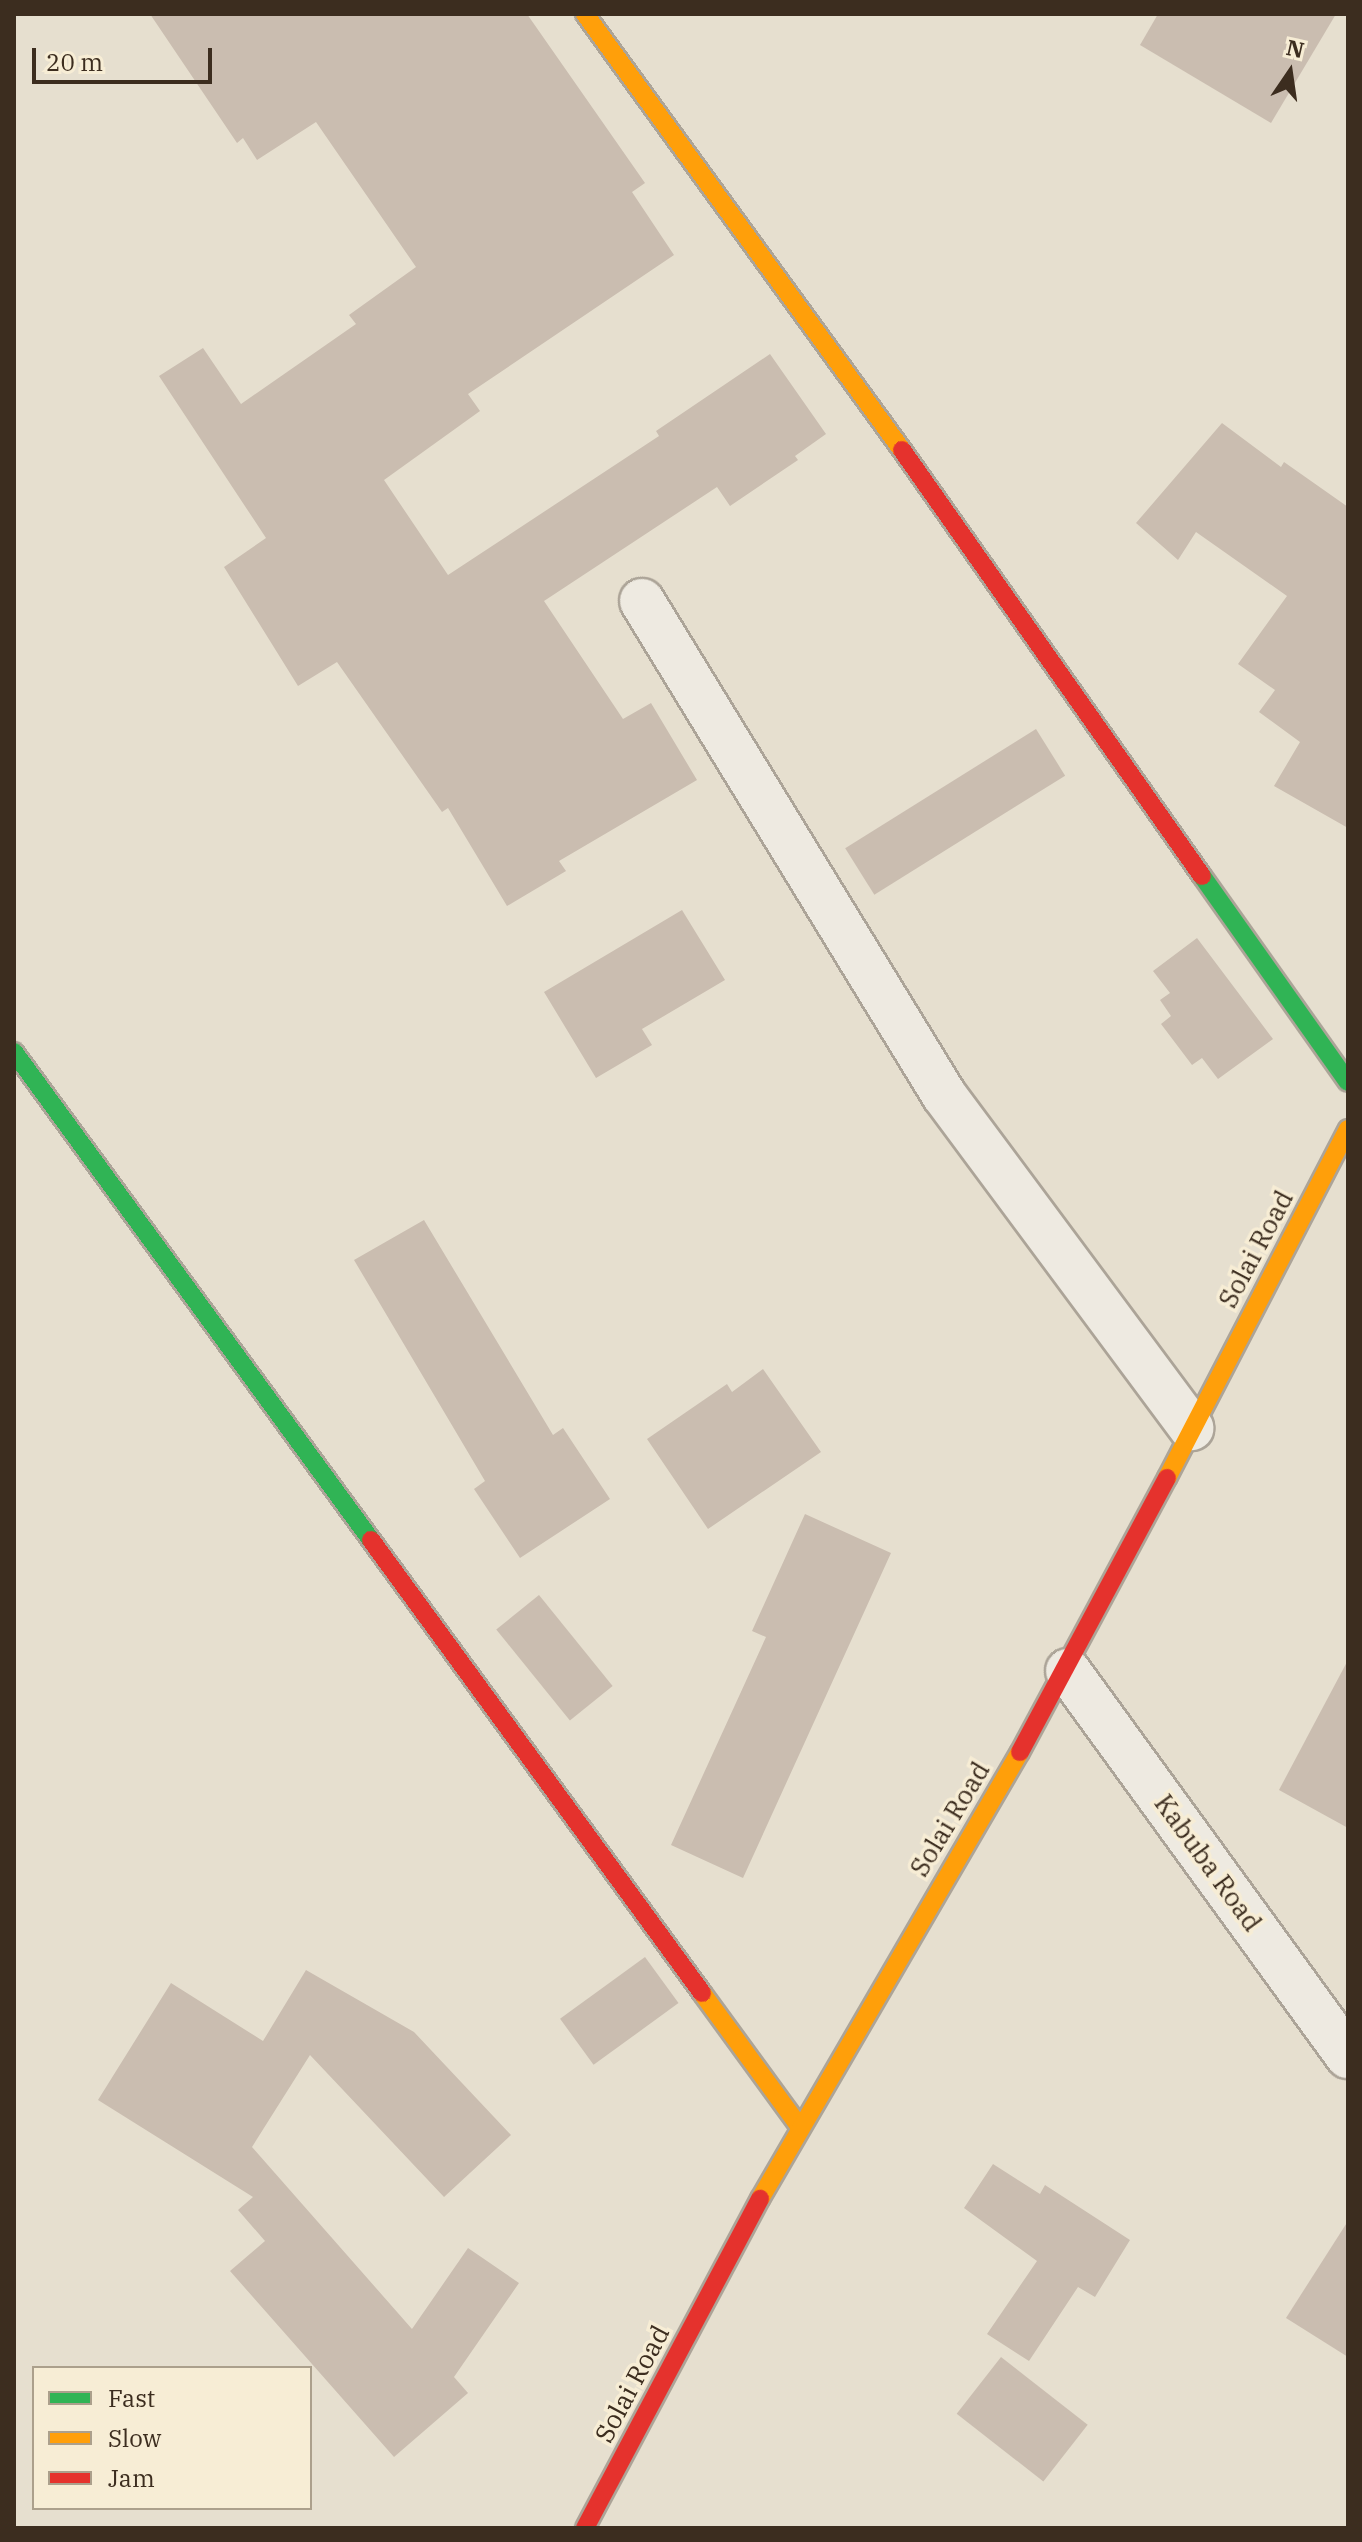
<!DOCTYPE html>
<html>
<head>
<meta charset="utf-8">
<style>
  body { margin:0 }
  #map { position:relative; width:1362px; height:2542px; overflow:hidden; background:#e6dfcf; font-family:"IBM Plex Serif",serif }
  div>[style] { position:absolute }
  .building>* { inset:0; background:#cabdb0; transform-origin:0 0 }
  .roads { filter:drop-shadow(2px 0 #aca498) drop-shadow(-2px 0 #aca498) drop-shadow(0 2px #aca498) drop-shadow(0 -2px #aca498) }
  .street>* { height:44px; margin:-22px; padding:0 22px; transform-origin:22px; border-radius:22px; background:#eeeae1 }
  .fast>* { height:18px; margin:-9px; padding:0 9px; transform-origin:9px; border-radius:9px; background:#30b455 }
  .slow>* { height:18px; margin:-9px; padding:0 9px; transform-origin:9px; border-radius:9px; background:#ff9f0a }
  .jam>* { height:18px; margin:-9px; padding:0 9px; transform-origin:9px; border-radius:9px; background:#e5322d }
  span { translate:-50% -50%; white-space:nowrap; text-align:center; line-height:1.15; -webkit-text-stroke:7px #f7edd5; paint-order:stroke }
  .street-label { font-size:26px; color:#3c2d1f }
  .frame { position:absolute; inset:0; border:16px solid #3c2d1f; pointer-events:none }
  .legend { position:absolute; left:32px; top:2366px; width:280px; height:144px; box-sizing:border-box; background:#f7edd5; border:2px solid #aca08c; margin:0; padding:10px 14px; list-style:none; font-size:24px; color:#3c2d1f }
  .legend li { display:flex; align-items:center; gap:16px; height:40px }
  .legend b { width:40px; border:2px solid #aca08c }
  .north { position:absolute; left:1250px; top:32px; width:80px; height:80px; -webkit-text-stroke:6px #f7edd5; paint-order:stroke; rotate:13deg; font-size:22px; font-weight:700; line-height:32px; text-align:center; color:#3c2d1f }
  .north::after { content:''; display:block; margin:auto; width:28px; height:36px; background:#3c2d1f; clip-path:polygon(50% 0,100% 100%,50% 72%,0 100%) }
  .scale { position:absolute; left:32px; top:48px; width:180px; height:36px; box-sizing:border-box; border:4px solid #3c2d1f; border-top:0; padding-left:10px; font-size:24px; line-height:28px; white-space:nowrap; color:#3c2d1f; -webkit-text-stroke:6px #f7edd5; paint-order:stroke }
</style>
</head>
<body>
<div id="map">
  <div class="building">
    <i style="clip-path:polygon(150px 14px,527px 14px,645px 183px,632px 192px,674px 255px,468px 394px,480px 411px,384px 480px,448px 575px,659px 436px,656px 431px,770px 354px,826px 434px,795px 456px,798px 460px,730px 506px,717px 487px,544px 601px,623px 719px,651px 703px,697px 780px,559px 861px,566px 871px,507px 906px,448px 808px,442px 812px,337px 662px,298px 686px,224px 567px,266px 538px,159px 376px,203px 348px,241px 404px,356px 324px,349px 315px,416px 267px,316px 122px,257px 160px,243px 138px,237px 143px)"></i>
    <i style="clip-path:polygon(1158px 14px,1336px 14px,1271px 123px,1140px 45px)"></i>
    <i style="clip-path:polygon(1222px 423px,1281px 467px,1284px 462px,1348px 507px,1348px 828px,1274px 786px,1300px 742px,1259px 712px,1275px 690px,1238px 664px,1287px 596px,1196px 532px,1178px 560px,1136px 523px)"></i>
    <i style="left:1036px;top:729px;width:55px;height:225px;rotate:58deg"></i>
    <i style="clip-path:polygon(682px 910px,725px 980px,642px 1029px,652px 1045px,596px 1078px,544px 992px)"></i>
    <i style="clip-path:polygon(1197px 938px,1273px 1039px,1218px 1079px,1202px 1058px,1192px 1065px,1161px 1024px,1171px 1016px,1160px 1000px,1170px 993px,1153px 971px)"></i>
    <i style="clip-path:polygon(424px 1220px,553px 1435px,563px 1428px,610px 1499px,520px 1558px,474px 1489px,485px 1481px,354px 1260px)"></i>
    <i style="clip-path:polygon(763px 1369px,821px 1452px,708px 1529px,647px 1439px,727px 1384px,732px 1392px)"></i>
    <i style="clip-path:polygon(805px 1514px,891px 1553px,743px 1878px,671px 1845px,766px 1637px,752px 1631px)"></i>
    <i style="left:539px;top:1595px;width:117px;height:55px;rotate:51deg"></i>
    <i style="clip-path:polygon(1348px 1660px,1348px 1828px,1279px 1790px)"></i>
    <i style="left:645px;top:1957px;width:57px;height:105px;rotate:54deg"></i>
    <i style="clip-path:polygon(306px 1970px,414px 2032px,511px 2135px,444px 2197px,310px 2055px,252px 2147px,412px 2329px,468px 2248px,519px 2283px,454px 2377px,468px 2393px,394px 2457px,230px 2271px,265px 2241px,238px 2210px,253px 2197px,98px 2100px,171px 1983px,263px 2041px)"></i>
    <i style="clip-path:polygon(993px 2164px,1040px 2194px,1045px 2185px,1130px 2240px,1095px 2297px,1078px 2287px,1029px 2361px,987px 2334px,1037px 2261px,964px 2208px)"></i>
    <i style="clip-path:polygon(1348px 2221px,1348px 2357px,1286px 2318px)"></i>
    <i style="left:1001px;top:2357px;width:110px;height:72px;rotate:38deg"></i>
  </div>
  <div class="roads">
    <div class="street">
      <i style="left:642px;top:601px;width:579px;rotate:58.56deg"></i>
      <i style="left:944px;top:1095px;width:415px;rotate:53.4deg"></i>
      <i style="left:1068px;top:1671px;width:476px;rotate:54deg"></i>
    </div>
    <div class="fast">
      <i style="left:1202px;top:876px;width:252px;rotate:54.7deg"></i>
      <i style="left:14px;top:1052px;width:605px;rotate:53.81deg"></i>
    </div>
    <div class="slow">
      <i style="left:585px;top:14px;width:539px;rotate:53.98deg"></i>
      <i style="left:1167px;top:1478px;width:393px;rotate:-62.6deg"></i>
      <i style="left:702px;top:1993px;width:165px;rotate:53.9deg"></i>
      <i style="left:760px;top:2199px;width:517px;rotate:-59.82deg"></i>
    </div>
    <div class="jam">
      <i style="left:902px;top:450px;width:521px;rotate:54.85deg"></i>
      <i style="left:371px;top:1540px;width:561px;rotate:53.84deg"></i>
      <i style="left:1020px;top:1752px;width:311px;rotate:-61.8deg"></i>
      <i style="left:585px;top:2528px;width:373px;rotate:-62deg"></i>
    </div>
  </div>
  <div class="street-label">
    <span style="left:1256px;top:1249px;rotate:-62deg">Solai Road</span>
    <span style="left:950px;top:1819px;rotate:-59deg">Solai Road</span>
    <span style="left:1208px;top:1863px;rotate:54deg">Kabuba Road</span>
    <span style="left:632px;top:2384px;rotate:-62deg">Solai Road</span>
  </div>
  <div class="frame"></div>
  <ul class="legend">
  <li><b style="height:10px;background:#30b455"></b>Fast</li>
  <li><b style="height:10px;background:#ff9f0a"></b>Slow</li>
  <li><b style="height:10px;background:#e5322d"></b>Jam</li>
  </ul>
  <div class="north">N</div>
  <div class="scale">20 m</div>
</div>
</body>
</html>
